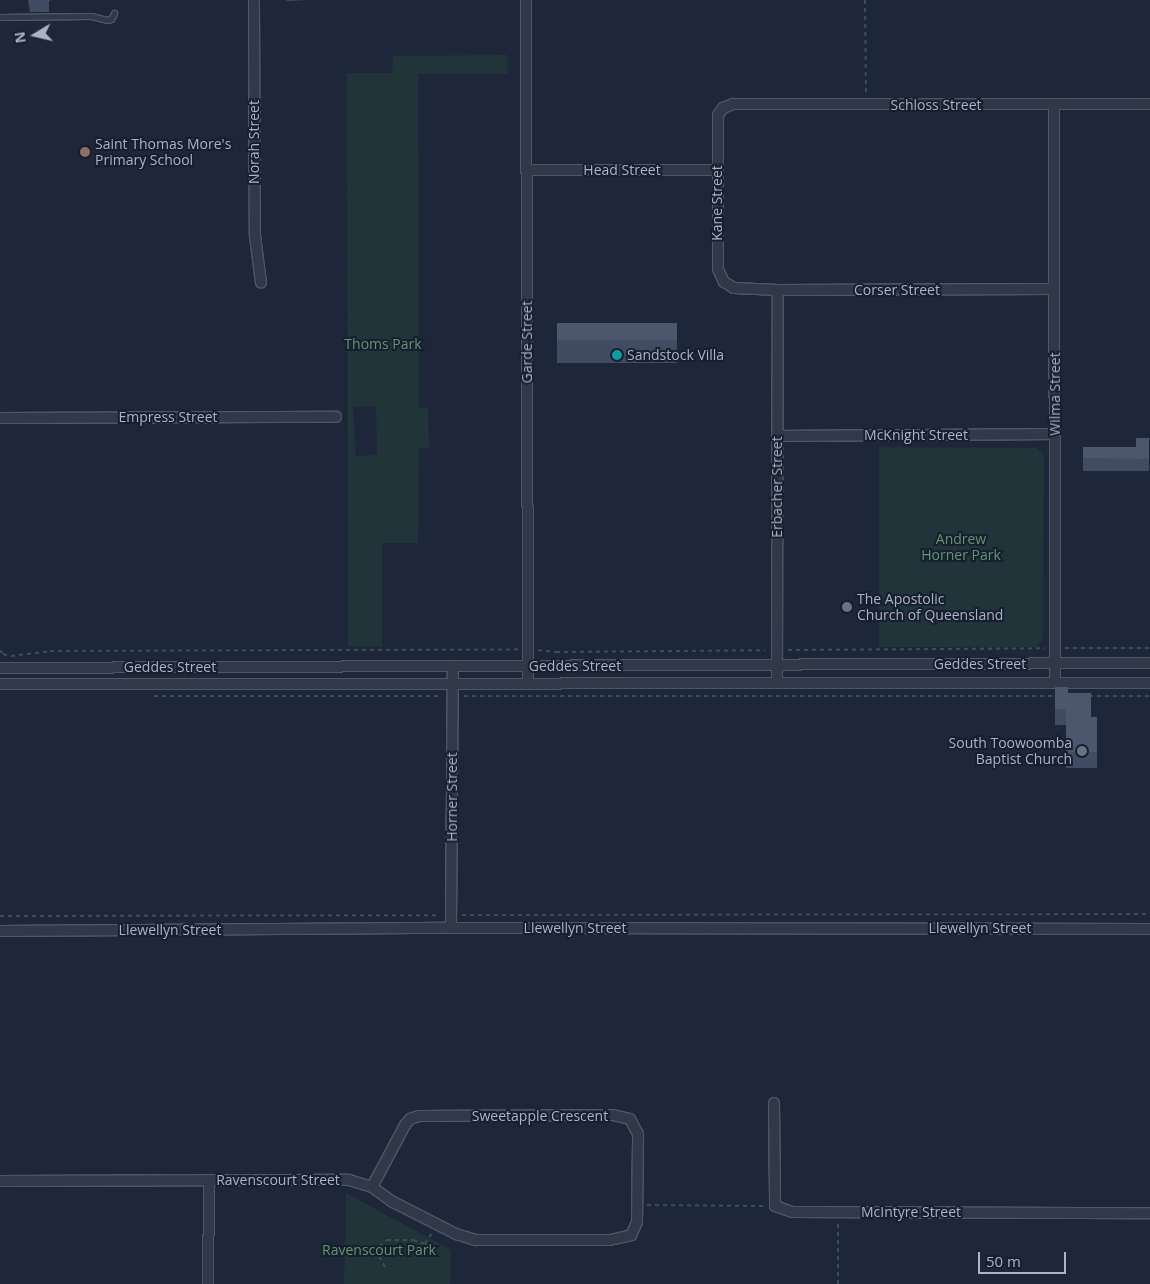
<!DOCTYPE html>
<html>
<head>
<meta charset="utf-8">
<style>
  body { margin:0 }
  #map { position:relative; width:1150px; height:1284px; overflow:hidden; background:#1e2739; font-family:"Open Sans",sans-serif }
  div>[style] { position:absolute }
  .green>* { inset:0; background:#20343a }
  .path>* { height:2px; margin-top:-1px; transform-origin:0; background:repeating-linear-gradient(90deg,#3a5054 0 4px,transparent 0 8px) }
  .roads { filter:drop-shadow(1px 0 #4f5667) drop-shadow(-1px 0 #4f5667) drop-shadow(0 1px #4f5667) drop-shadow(0 -1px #4f5667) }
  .lane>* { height:5px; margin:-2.5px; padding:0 2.5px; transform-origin:2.5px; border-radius:2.5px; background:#313949 }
  .street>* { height:10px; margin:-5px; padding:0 5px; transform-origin:5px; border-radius:5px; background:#313949 }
  .wall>* { inset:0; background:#414b61; transform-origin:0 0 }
  .building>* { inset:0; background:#4c566c; transform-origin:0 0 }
  .dots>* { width:14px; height:14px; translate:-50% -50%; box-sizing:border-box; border:2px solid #171e2d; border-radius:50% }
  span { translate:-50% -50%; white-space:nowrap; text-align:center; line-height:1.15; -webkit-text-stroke:4px #171e2d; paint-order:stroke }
  .street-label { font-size:14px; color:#abb3c6 }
  .poi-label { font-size:14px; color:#abb3c6 }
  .left { translate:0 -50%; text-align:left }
  .right { translate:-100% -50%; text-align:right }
  .park-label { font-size:14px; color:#619873 }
  .north { position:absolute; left:10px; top:10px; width:50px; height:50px; -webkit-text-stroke:4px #171e2d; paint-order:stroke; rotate:261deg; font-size:14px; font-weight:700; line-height:20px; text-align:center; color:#abb3c6 }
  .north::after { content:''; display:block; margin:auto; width:18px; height:22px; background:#abb3c6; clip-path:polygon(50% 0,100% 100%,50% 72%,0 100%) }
  .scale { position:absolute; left:978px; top:1252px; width:88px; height:22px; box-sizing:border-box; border:2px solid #abb3c6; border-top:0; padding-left:6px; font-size:15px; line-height:18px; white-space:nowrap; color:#abb3c6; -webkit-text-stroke:4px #171e2d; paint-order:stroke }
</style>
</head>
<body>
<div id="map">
  <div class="green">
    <i style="clip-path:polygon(evenodd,507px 55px,507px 74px,418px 74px,419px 408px,428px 408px,429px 448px,419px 448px,418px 543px,382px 543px,382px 647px,348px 646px,347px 73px,392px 73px,393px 56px,507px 55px,376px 406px,377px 455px,356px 456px,353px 407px,376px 406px)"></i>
    <i style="clip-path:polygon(879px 447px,1036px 448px,1044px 455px,1043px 639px,1037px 647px,879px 647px)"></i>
    <i style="clip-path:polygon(346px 1193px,451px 1250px,450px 1284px,344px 1284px)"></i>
  </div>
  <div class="path">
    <i style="left:865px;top:0;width:93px;rotate:89.4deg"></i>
    <i style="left:1065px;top:648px;width:85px"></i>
    <i style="left:0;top:650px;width:5px;rotate:53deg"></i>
    <i style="left:3px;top:654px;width:7px;rotate:16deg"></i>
    <i style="left:538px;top:650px;width:18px;rotate:6deg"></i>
    <i style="left:556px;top:652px;width:209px;rotate:-0.5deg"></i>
    <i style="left:788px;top:650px;width:257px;rotate:-0.4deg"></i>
    <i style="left:11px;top:656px;width:39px;rotate:-7deg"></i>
    <i style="left:50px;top:651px;width:468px;rotate:-0.2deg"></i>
    <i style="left:154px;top:696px;width:288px"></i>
    <i style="left:464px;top:696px;width:593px"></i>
    <i style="left:1089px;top:696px;width:61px"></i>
    <i style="left:462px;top:915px;width:688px;rotate:-0.08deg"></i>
    <i style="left:0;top:916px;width:440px;rotate:-0.1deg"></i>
    <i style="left:647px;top:1205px;width:118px;rotate:0.5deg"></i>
    <i style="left:425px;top:1244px;width:8px;rotate:40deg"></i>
    <i style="left:385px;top:1267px;width:13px;rotate:-119deg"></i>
    <i style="left:379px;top:1256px;width:10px;rotate:-90deg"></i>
    <i style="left:379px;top:1246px;width:10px;rotate:-37deg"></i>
    <i style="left:387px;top:1240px;width:26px"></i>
    <i style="left:413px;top:1240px;width:13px;rotate:18deg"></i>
    <i style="left:425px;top:1244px;width:13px;rotate:-58deg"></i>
    <i style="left:838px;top:1284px;width:62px;rotate:-90deg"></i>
  </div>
  <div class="roads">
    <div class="lane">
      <i style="left:0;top:17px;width:91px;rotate:-0.6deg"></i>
      <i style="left:91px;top:16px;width:16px;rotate:14deg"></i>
      <i style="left:107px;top:20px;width:4px;rotate:-14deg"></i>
      <i style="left:111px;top:19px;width:7px;rotate:-63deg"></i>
    </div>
    <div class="street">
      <i style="left:254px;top:0;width:236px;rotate:89.8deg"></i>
      <i style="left:255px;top:236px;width:47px;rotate:82.7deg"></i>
      <i style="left:526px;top:0;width:683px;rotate:89.83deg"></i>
      <i style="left:1054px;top:105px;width:578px;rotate:89.9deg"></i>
      <i style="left:528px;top:170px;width:189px"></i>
      <i style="left:1054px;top:289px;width:276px;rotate:179.8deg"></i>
      <i style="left:778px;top:290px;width:44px;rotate:-177.4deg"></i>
      <i style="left:734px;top:288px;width:12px;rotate:-149deg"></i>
      <i style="left:724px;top:282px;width:14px;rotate:-115deg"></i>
      <i style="left:718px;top:269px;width:154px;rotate:-90deg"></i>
      <i style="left:718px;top:115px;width:9px;rotate:-54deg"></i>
      <i style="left:723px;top:108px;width:11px;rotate:-22deg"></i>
      <i style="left:733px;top:104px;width:417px"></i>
      <i style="left:0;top:418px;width:336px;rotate:-0.2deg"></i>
      <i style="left:777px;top:436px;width:278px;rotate:-0.4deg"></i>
      <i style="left:0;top:668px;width:1150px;rotate:-0.25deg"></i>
      <i style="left:777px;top:683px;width:393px;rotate:-89.9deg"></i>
      <i style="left:0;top:684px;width:1150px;rotate:-0.05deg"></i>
      <i style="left:451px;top:928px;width:262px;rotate:-89.6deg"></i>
      <i style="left:0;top:931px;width:451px;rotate:-0.4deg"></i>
      <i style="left:451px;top:928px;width:699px;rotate:0.08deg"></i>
      <i style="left:774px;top:1103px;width:103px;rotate:89.4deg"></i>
      <i style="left:775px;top:1206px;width:18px;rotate:19deg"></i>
      <i style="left:792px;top:1212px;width:358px;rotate:0.2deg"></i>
      <i style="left:0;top:1181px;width:349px;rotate:-0.2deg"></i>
      <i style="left:349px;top:1180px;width:24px;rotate:17deg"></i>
      <i style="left:372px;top:1187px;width:26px;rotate:36deg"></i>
      <i style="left:393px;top:1202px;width:71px;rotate:26.9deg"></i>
      <i style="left:456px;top:1234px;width:21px;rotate:17deg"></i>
      <i style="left:476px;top:1240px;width:134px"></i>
      <i style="left:610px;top:1240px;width:22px;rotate:-13deg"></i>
      <i style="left:631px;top:1235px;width:14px;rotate:-65deg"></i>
      <i style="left:637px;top:1222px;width:88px;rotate:-89.3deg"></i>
      <i style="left:638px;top:1134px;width:17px;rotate:-118deg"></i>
      <i style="left:630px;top:1119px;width:17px;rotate:-167deg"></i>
      <i style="left:613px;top:1115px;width:194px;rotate:179.7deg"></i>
      <i style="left:419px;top:1116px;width:9px;rotate:162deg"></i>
      <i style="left:410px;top:1119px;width:8px;rotate:130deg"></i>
      <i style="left:405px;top:1125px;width:70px;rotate:118deg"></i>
      <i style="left:208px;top:1284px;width:104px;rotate:-89.4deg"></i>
    </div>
  </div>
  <div class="wall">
    <i style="clip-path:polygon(28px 0,52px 0,49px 1px,49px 12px,30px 12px)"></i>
    <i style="clip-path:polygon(286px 0,308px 0,287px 1px)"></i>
    <i style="left:557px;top:323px;width:120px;height:40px"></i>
    <i style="clip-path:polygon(1149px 438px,1149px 471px,1083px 471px,1083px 447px,1136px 447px)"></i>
    <i style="clip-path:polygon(1055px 687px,1091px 717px,1097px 717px,1097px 768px,1066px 768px,1066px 725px,1055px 725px)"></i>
  </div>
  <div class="building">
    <i style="left:557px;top:323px;width:120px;height:17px"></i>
    <i style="clip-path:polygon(1136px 438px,1149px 438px,1149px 459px,1083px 458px,1083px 447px,1136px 447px)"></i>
    <i style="clip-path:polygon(1055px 687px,1068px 687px,1068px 693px,1091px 693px,1091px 717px,1097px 717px,1097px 752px,1066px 752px,1066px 709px,1055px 709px)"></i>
  </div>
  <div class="dots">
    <i style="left:85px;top:152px;background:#8d6e63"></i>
    <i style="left:617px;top:355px;background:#0f9aa8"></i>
    <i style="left:847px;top:607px;background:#6b7280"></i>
    <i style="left:1082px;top:751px;background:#6b7280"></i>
  </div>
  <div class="street-label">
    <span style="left:936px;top:105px">Schloss Street</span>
    <span style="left:254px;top:142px;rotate:-90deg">Norah Street</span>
    <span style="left:622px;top:170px">Head Street</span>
    <span style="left:717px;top:203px;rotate:-90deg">Kane Street</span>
    <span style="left:897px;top:290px">Corser Street</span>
    <span style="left:527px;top:342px;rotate:-90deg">Garde Street</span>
    <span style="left:1055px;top:394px;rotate:-90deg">Wilma Street</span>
    <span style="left:168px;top:417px">Empress Street</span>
    <span style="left:916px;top:435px">McKnight Street</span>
    <span style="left:777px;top:487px;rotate:-90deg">Erbacher Street</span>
    <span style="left:980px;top:664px">Geddes Street</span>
    <span style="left:575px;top:666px">Geddes Street</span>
    <span style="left:170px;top:667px">Geddes Street</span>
    <span style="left:452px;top:797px;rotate:-90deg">Horner Street</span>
    <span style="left:575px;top:928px">Llewellyn Street</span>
    <span style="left:980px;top:928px">Llewellyn Street</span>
    <span style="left:170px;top:930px">Llewellyn Street</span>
    <span style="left:540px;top:1116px">Sweetapple Crescent</span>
    <span style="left:278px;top:1180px">Ravenscourt Street</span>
    <span style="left:911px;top:1212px">McIntyre Street</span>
  </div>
  <div class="poi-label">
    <span class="left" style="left:95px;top:152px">Saint Thomas More's<br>Primary School</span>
    <span class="left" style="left:627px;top:355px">Sandstock Villa</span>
    <span class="left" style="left:857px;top:607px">The Apostolic<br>Church of Queensland</span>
    <span class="right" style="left:1072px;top:751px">South Toowoomba<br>Baptist Church</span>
  </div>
  <div class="park-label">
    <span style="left:383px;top:344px">Thoms Park</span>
    <span style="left:961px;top:547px">Andrew<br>Horner Park</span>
    <span style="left:379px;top:1250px">Ravenscourt Park</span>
  </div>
  <div class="north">N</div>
  <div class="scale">50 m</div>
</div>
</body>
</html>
